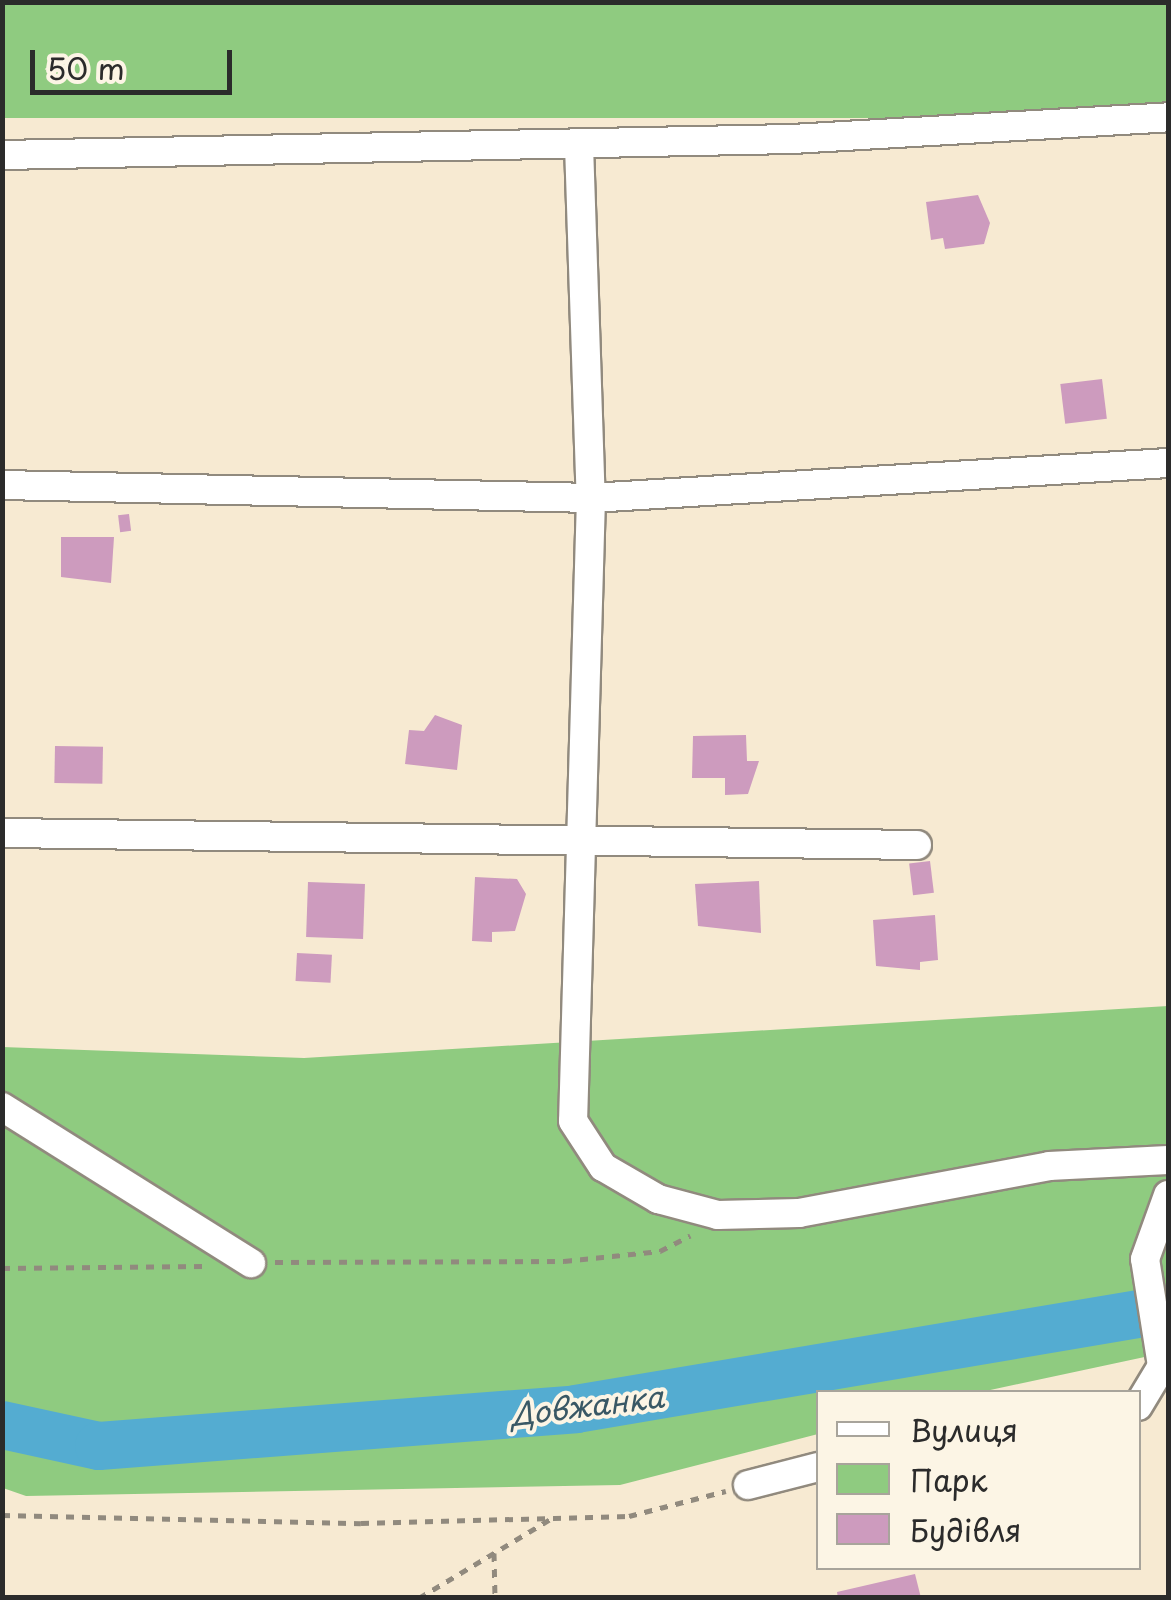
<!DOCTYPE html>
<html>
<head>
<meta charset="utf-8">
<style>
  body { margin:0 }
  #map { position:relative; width:1171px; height:1600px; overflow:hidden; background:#f7ead2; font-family:"Playpen Sans",sans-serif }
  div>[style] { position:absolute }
  .green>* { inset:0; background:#8fcb80; transform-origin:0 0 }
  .river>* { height:48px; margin:-24px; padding:0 24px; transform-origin:24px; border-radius:24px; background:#54acd1 }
  .building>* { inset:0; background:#cd9bbe; transform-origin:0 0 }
  .path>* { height:5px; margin-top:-2.5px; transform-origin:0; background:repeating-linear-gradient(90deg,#918a7e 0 8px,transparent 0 16px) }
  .roads { filter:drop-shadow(2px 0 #918a7e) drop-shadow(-2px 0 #918a7e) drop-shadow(0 2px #918a7e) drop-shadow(0 -2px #918a7e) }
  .minor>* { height:28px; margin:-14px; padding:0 14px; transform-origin:14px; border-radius:14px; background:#fff }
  span { translate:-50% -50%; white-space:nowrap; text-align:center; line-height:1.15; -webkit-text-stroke:8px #fcf5e5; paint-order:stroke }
  .water-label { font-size:30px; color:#395865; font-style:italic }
  .frame { position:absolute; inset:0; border:5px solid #2b2b2b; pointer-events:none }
  .legend { position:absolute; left:816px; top:1390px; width:325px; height:180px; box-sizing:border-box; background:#fcf5e5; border:2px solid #a8a49b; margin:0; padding:12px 18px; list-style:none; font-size:30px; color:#2b2b2b }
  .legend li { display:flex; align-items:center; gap:20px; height:50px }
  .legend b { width:50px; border:2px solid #a8a49b }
  .scale { position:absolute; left:30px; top:50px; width:202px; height:45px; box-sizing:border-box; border:5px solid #2b2b2b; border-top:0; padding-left:12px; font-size:30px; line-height:35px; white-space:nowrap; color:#2b2b2b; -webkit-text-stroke:8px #fcf5e5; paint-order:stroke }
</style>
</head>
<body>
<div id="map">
  <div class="green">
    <i style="left:2px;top:3px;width:1166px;height:115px"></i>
    <i style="clip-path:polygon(1168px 1006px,1168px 1352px,981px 1392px,818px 1392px,818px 1434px,620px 1485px,26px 1496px,3px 1488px,2px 1047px,304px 1058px)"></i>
  </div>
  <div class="river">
    <i style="left:2px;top:1425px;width:99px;rotate:12.2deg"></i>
    <i style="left:99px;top:1446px;width:478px;rotate:-4.4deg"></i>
    <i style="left:576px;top:1409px;width:600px;rotate:-9.59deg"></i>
  </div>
  <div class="building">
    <i style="clip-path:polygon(978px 195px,990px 223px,984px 244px,945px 249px,943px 238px,931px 240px,926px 202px)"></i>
    <i style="left:1102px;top:379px;width:40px;height:42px;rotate:83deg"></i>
    <i style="left:129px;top:514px;width:17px;height:11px;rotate:83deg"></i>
    <i style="clip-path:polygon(61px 537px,114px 537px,111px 583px,61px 577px)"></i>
    <i style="clip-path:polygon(435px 715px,462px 725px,457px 770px,405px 764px,409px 730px,424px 731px)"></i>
    <i style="clip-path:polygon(746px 735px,747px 761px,759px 761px,748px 794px,725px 795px,725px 778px,692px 778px,693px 736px)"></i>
    <i style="left:55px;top:746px;width:48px;height:37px;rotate:1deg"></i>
    <i style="left:930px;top:861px;width:32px;height:21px;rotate:83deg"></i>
    <i style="clip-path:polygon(475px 877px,517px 879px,526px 894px,515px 931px,492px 932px,492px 942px,472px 941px)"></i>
    <i style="clip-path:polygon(759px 881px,761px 933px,698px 926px,695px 884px)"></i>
    <i style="left:308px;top:882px;width:57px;height:55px;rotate:2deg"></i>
    <i style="clip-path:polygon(935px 915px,938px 960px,920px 962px,920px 970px,876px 966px,873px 920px)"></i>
    <i style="left:297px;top:953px;width:35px;height:28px;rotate:3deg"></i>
    <i style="clip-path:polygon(915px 1574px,921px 1598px,838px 1598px,837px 1592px)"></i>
  </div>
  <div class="path">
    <i style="left:275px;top:1262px;width:289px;rotate:-0.2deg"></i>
    <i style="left:564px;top:1261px;width:97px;rotate:-5.9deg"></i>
    <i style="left:660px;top:1251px;width:34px;rotate:-27deg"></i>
    <i style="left:2px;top:1268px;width:202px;rotate:-0.6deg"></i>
    <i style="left:2px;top:1515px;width:359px;rotate:1.3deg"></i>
    <i style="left:361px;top:1523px;width:268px;rotate:-1.5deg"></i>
    <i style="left:629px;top:1516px;width:100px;rotate:-14.5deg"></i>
    <i style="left:494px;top:1553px;width:45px;rotate:88.7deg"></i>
    <i style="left:419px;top:1598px;width:152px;rotate:-31deg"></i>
  </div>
  <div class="roads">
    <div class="minor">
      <i style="left:579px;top:145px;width:353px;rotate:88.1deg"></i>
      <i style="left:591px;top:498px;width:623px;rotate:91.65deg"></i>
      <i style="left:573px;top:1121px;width:55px;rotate:56.9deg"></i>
      <i style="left:603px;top:1167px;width:64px;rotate:30.2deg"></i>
      <i style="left:658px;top:1199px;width:62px;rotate:14.9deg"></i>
      <i style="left:718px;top:1215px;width:81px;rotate:-1.4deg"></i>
      <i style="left:799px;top:1213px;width:254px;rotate:-10.6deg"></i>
      <i style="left:1049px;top:1166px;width:119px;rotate:-2.9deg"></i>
      <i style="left:2px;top:155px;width:790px;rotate:-1.16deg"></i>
      <i style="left:792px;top:139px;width:377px;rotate:-3.3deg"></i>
      <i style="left:2px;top:485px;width:589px;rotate:1.26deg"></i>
      <i style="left:591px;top:498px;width:578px;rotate:-3.47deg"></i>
      <i style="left:2px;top:833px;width:915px;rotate:0.75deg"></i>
      <i style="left:2px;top:1107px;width:294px;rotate:32.1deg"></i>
      <i style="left:1138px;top:1406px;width:47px;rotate:-59deg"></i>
      <i style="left:1162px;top:1366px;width:108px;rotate:-99deg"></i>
      <i style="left:1145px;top:1259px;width:68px;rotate:-70.2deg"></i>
      <i style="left:748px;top:1485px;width:72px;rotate:-14.4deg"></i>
    </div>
  </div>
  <div class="water-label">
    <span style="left:587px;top:1405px;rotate:-7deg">Довжанка</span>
  </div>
  <div class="frame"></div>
  <ul class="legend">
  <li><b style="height:12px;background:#fff"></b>Вулиця</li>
  <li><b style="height:28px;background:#8fcb80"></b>Парк</li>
  <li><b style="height:28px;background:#cd9bbe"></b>Будівля</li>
  </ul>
  <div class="scale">50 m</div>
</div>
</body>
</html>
